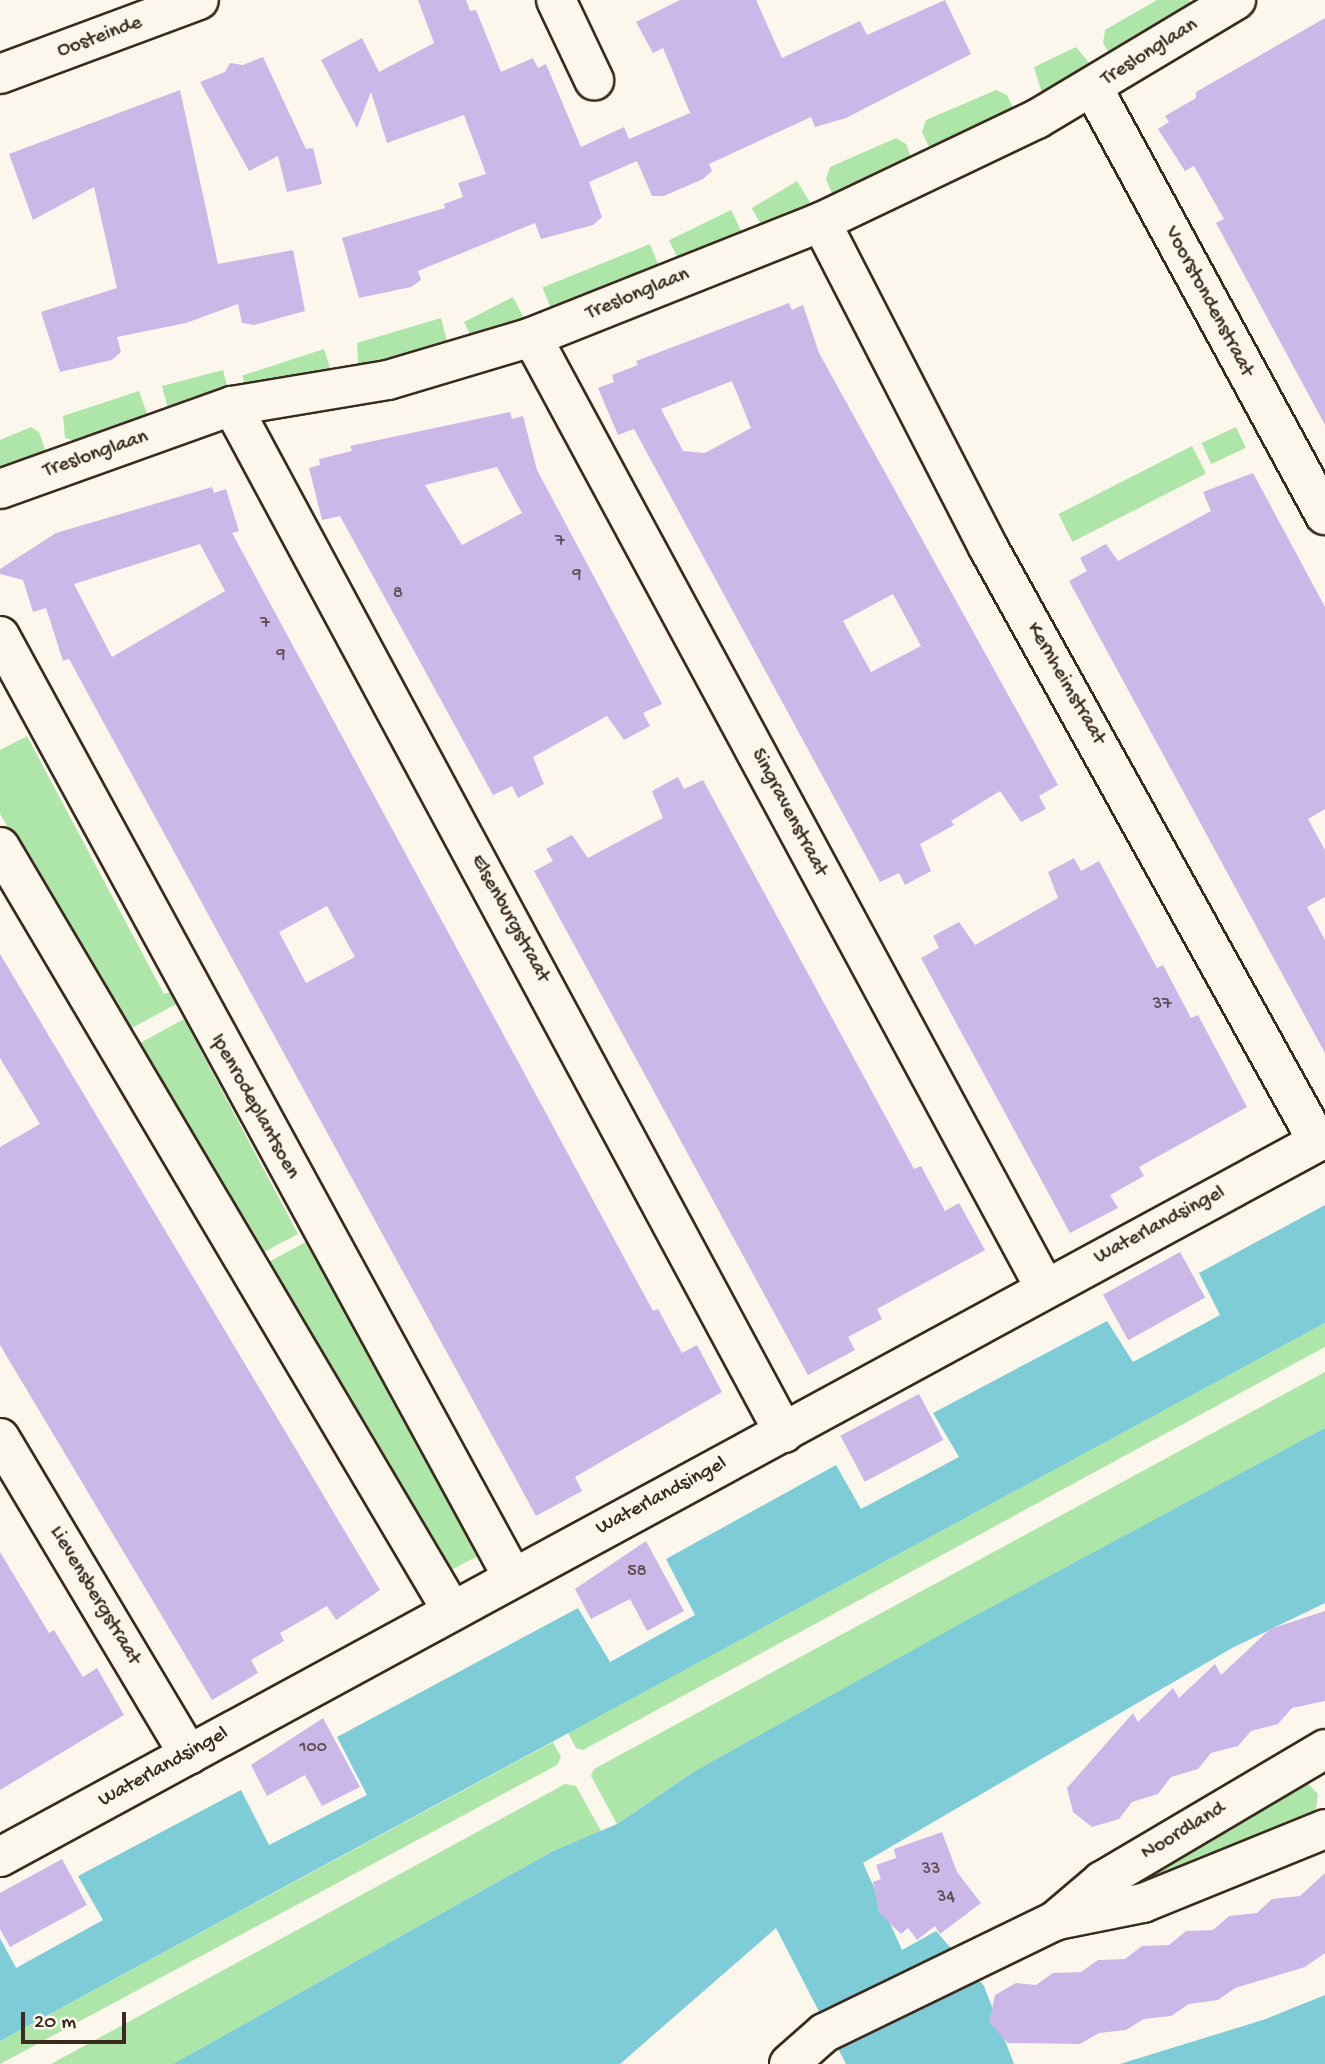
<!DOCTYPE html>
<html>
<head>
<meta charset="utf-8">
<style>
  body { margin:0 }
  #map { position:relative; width:1325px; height:2064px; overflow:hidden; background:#fbf7ec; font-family:"Gochi Hand",sans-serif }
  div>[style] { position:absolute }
  .green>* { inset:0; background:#aee6aa; transform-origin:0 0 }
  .water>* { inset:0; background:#7dccd8 }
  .building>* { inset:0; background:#ccb8e8; transform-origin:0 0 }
  .roads { filter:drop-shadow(2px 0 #3b2a1e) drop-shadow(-2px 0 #3b2a1e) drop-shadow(0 2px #3b2a1e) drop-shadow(0 -2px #3b2a1e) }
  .minor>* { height:38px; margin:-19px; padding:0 19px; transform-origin:19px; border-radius:19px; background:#fbf7ec }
  .tertiary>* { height:38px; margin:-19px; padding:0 19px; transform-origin:19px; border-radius:19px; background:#fbf7ec }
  span { translate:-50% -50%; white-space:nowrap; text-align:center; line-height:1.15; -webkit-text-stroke:5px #fbf7ec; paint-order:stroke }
  .number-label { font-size:18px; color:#5f4e50 }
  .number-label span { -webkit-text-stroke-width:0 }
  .street-label { font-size:21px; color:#3b2a1e }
  .scale { position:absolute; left:21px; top:2012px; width:105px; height:32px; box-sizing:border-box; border:4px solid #3b2a1e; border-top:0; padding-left:9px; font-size:21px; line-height:24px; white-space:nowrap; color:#3b2a1e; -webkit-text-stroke:5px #fbf7ec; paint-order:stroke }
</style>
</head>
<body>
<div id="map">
  <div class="green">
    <i style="clip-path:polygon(1157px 0,1189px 0,1195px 11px,1114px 61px,1103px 43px,1105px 30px)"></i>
    <i style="clip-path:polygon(1076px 47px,1094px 69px,1043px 97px,1034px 67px)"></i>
    <i style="clip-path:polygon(996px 90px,1007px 95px,1015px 112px,931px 151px,922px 132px,926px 120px)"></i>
    <i style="clip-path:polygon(896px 138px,906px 144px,912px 160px,833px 196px,826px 179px,830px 167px)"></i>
    <i style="left:797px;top:181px;width:29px;height:53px;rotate:59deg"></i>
    <i style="left:731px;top:210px;width:28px;height:69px;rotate:64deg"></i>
    <i style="left:650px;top:244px;width:27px;height:116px;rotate:68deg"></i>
    <i style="left:513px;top:297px;width:27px;height:55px;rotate:63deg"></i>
    <i style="clip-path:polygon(441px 318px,448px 346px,365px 369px,358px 363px,357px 343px)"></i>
    <i style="left:324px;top:349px;width:28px;height:86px;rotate:72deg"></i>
    <i style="clip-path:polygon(223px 370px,228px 390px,169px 413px,162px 386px)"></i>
    <i style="clip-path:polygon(139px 391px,148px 417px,76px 441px,65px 438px,63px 416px)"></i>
    <i style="clip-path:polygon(31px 427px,39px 432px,46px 452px,0 469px,0 440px)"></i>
    <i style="left:1236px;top:427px;width:23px;height:38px;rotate:65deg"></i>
    <i style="left:1192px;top:446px;width:31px;height:150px;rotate:63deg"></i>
    <i style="clip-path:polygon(27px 736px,164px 994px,174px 991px,180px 1002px,128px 1030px,0 814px,0 750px)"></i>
    <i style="clip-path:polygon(184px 1019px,298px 1234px,260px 1254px,131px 1048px)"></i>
    <i style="clip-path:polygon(313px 1238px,484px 1553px,445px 1573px,267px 1263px)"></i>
    <i style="clip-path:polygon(1325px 1323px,1325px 1347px,583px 1750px,576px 1748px,568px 1733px)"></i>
    <i style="clip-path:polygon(1325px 1372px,1325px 1428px,695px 1771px,617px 1824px,591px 1776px,594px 1769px)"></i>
    <i style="clip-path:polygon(553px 1742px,561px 1757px,557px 1765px,0 2064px,0 2041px)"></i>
    <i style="clip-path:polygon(1291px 1783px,1308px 1784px,1318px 1794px,1314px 1822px,1116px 1898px,1113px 1891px)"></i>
    <i style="clip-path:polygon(565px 1784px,576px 1786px,601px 1831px,553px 1851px,173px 2064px,51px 2064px)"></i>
  </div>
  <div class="water">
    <i style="clip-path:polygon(1325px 1205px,1325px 1323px,0 2041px,0 1938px,16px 1968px,103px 1920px,78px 1876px,241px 1790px,269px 1845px,367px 1795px,337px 1737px,578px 1608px,610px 1662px,695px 1615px,666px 1559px,836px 1465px,861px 1509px,959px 1457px,933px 1413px,1107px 1321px,1133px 1362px,1220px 1315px,1199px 1273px)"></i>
    <i style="clip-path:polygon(1325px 1428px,1325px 1603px,1232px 1648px,863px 1863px,902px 1950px,936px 1931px,984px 1986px,1014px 2064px,846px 2064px,776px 1928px,620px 2064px,173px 2064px,553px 1851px,617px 1824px,695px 1771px,960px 1624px)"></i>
    <i style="clip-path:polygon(1325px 1995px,1325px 2064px,1120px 2064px,1266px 2019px)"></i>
  </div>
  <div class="building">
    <i style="clip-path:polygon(418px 0,466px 0,470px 11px,476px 10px,501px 72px,533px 58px,538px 68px,546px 64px,581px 147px,624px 127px,629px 139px,690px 113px,663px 48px,653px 53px,636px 22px,680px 0,756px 0,782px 58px,860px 21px,867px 35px,945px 0,971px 54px,846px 118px,815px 127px,811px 117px,709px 164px,712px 171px,703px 179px,664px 196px,652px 196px,637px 161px,589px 182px,602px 217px,593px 225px,541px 239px,535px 223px,418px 271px,421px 280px,411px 287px,359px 298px,342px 238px,445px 208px,444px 204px,463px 197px,458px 183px,486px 174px,464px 115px,387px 143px,371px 92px,357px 128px,321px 60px,362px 38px,379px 72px,434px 43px)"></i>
    <i style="clip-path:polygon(1325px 18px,1325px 425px,1216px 223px,1224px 219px,1194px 166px,1185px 171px,1158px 129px,1169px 122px,1165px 116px,1196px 98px,1196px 92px)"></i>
    <i style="clip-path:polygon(263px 57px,306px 149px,313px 148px,322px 184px,287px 192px,278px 156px,249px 171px,200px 82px,225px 72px,230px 63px,243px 65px)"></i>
    <i style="clip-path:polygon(180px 90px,218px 264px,293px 250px,305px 311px,254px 325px,242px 323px,238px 304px,186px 323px,117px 337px,121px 352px,112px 360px,60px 372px,41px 312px,117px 288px,94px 187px,33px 220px,9px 154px)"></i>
    <i style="clip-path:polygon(evenodd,789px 303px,792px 310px,803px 305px,819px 353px,1058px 785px,1039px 796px,1046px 809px,1021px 822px,1000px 791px,951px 821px,954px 825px,920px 844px,931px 871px,905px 885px,899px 873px,880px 882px,634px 429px,618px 435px,598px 388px,614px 382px,612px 375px,638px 365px,636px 361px,789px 303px,732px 381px,751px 428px,705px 453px,683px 451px,661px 409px,732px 381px,789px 303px,893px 594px,921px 646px,871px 672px,843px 621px,893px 594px)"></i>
    <i style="clip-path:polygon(evenodd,510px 412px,512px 419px,523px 416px,537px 470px,662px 704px,643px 713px,650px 726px,624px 740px,607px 716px,533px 757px,544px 784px,518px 798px,512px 786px,493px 795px,340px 516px,322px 520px,309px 468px,320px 465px,319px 459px,352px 451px,350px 446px,510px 412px,497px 467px,522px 513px,462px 545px,425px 485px,497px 467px)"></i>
    <i style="clip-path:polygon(1253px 473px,1325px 607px,1325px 809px,1308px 819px,1325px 850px,1325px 897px,1307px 907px,1325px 940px,1325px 1053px,1069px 581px,1087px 571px,1080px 558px,1106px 544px,1118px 561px,1211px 511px,1203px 492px)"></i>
    <i style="clip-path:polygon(evenodd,212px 487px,214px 493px,226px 489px,239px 531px,232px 533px,653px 1311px,658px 1309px,682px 1353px,697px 1345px,722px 1392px,575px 1477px,582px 1491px,536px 1516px,69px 659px,63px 661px,46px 608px,33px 612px,23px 580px,0 574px,0 569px,56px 533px,212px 487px,200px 544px,225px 591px,112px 657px,74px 584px,200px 544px,212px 487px,327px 906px,355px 957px,306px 983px,279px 932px,327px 906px)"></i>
    <i style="clip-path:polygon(678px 777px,684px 789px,703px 780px,914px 1169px,921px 1166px,945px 1211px,959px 1203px,985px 1250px,877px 1309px,882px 1319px,848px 1337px,855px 1350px,808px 1375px,534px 871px,553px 861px,546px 849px,572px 835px,588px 858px,663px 818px,652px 791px)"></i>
    <i style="clip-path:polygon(1074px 858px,1081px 871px,1099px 861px,1157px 968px,1163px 965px,1191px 1018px,1198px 1015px,1247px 1107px,1139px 1167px,1144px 1176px,1110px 1195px,1118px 1208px,1070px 1233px,921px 958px,939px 948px,933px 936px,959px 922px,975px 945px,1058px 898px,1048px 872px)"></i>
    <i style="clip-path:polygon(0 954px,380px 1590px,336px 1620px,327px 1606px,280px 1633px,284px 1641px,251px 1660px,258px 1673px,212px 1700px,0 1345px,0 1147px,40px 1124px,0 1058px)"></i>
    <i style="left:1180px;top:1252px;width:52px;height:88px;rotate:61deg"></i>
    <i style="left:919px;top:1394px;width:52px;height:89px;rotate:62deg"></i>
    <i style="clip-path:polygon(646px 1541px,684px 1611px,647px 1631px,630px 1599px,591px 1619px,575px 1589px)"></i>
    <i style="clip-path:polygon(0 1552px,49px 1633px,54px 1630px,83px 1677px,97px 1668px,124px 1715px,0 1790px)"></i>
    <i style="clip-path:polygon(1325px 1611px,1325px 1701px,1292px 1708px,1278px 1724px,1251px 1731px,1238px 1746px,1211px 1753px,1198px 1769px,1171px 1777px,1158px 1794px,1132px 1802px,1119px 1819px,1092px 1827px,1073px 1812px,1067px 1788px,1133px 1713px,1138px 1722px,1173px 1688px,1179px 1698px,1215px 1664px,1221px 1675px,1270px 1629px)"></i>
    <i style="clip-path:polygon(323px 1718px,360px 1787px,322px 1806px,305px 1775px,267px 1796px,251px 1765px)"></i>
    <i style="clip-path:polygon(942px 1832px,957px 1872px,981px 1903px,940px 1934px,935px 1926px,917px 1940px,908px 1928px,901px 1934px,879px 1913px,873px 1882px,881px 1879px,876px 1865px,896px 1858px,894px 1849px)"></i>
    <i style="clip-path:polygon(62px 1859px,87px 1905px,10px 1947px,0 1929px,0 1893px)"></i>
    <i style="clip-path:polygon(1325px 1873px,1325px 1953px,1305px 1967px,1235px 1988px,1218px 2000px,1189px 2004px,1171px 2016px,1144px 2019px,1126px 2030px,1099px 2033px,1080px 2044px,1008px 2043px,989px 2022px,995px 1995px,1016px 1983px,1036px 1985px,1053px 1973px,1081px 1972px,1098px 1960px,1125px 1959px,1142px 1946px,1169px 1945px,1186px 1931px,1213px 1930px,1229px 1916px,1257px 1913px,1272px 1899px,1300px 1896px)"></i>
  </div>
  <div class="roads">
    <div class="minor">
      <i style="left:556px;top:0;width:89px;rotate:64.6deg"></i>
      <i style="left:1093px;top:88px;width:486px;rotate:61.5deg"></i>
      <i style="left:821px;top:222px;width:365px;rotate:62.8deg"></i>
      <i style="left:988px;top:547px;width:680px;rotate:60.99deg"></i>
      <i style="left:532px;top:337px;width:1081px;rotate:61.66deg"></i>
      <i style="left:232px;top:406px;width:1166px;rotate:61.74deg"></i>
      <i style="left:0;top:489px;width:246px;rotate:-19.7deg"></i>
      <i style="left:232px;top:406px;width:158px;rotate:-9.5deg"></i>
      <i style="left:388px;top:380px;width:150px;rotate:-16.6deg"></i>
      <i style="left:532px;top:337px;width:311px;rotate:-21.7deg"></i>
      <i style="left:821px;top:222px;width:239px;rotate:-25.5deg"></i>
      <i style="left:1037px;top:119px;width:232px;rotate:-30.9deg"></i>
      <i style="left:0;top:636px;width:1070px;rotate:61.42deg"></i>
      <i style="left:0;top:847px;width:888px;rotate:59.39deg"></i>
      <i style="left:0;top:1438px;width:369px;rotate:59.2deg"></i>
      <i style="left:0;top:1857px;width:1508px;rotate:-28.49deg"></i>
      <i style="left:1057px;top:1920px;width:88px;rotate:-11.2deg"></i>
      <i style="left:1143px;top:1903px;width:196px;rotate:-22.1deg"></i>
      <i style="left:789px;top:2064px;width:47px;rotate:-41.5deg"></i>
      <i style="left:824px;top:2033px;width:257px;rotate:-25.9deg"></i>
      <i style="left:1055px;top:1921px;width:62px;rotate:-40.4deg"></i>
      <i style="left:1102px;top:1881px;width:259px;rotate:-30.6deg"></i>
    </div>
    <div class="tertiary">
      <i style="left:0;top:74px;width:212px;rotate:-20.4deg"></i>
    </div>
  </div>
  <div class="number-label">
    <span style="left:560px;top:542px">7</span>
    <span style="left:577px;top:575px">9</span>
    <span style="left:398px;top:594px">8</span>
    <span style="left:265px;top:624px">7</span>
    <span style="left:281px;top:655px">9</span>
    <span style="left:1162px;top:1005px">37</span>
    <span style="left:637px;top:1572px">58</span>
    <span style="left:313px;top:1748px">100</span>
    <span style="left:931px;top:1870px">33</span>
    <span style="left:946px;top:1898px">34</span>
  </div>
  <div class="street-label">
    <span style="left:100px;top:38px;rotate:-20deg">Oosteinde</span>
    <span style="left:1150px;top:53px;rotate:-32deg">Treslonglaan</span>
    <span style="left:638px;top:295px;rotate:-22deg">Treslonglaan</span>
    <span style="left:1208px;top:302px;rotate:62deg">Voorstondenstraat</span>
    <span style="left:96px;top:455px;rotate:-19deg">Treslonglaan</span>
    <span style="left:1065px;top:684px;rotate:60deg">Kernheimstraat</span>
    <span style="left:788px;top:813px;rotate:62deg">Singravenstraat</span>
    <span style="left:509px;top:919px;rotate:61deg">Elsenburgstraat</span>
    <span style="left:254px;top:1107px;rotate:61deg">Ipenrodeplantsoen</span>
    <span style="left:1160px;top:1226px;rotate:-28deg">Waterlandsingel</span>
    <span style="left:662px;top:1497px;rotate:-28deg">Waterlandsingel</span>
    <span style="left:94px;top:1596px;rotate:59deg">Lievensbergstraat</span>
    <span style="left:164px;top:1768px;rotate:-29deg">Waterlandsingel</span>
    <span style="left:1184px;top:1832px;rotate:-31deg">Noordland</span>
  </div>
  <div class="scale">20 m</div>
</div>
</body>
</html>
